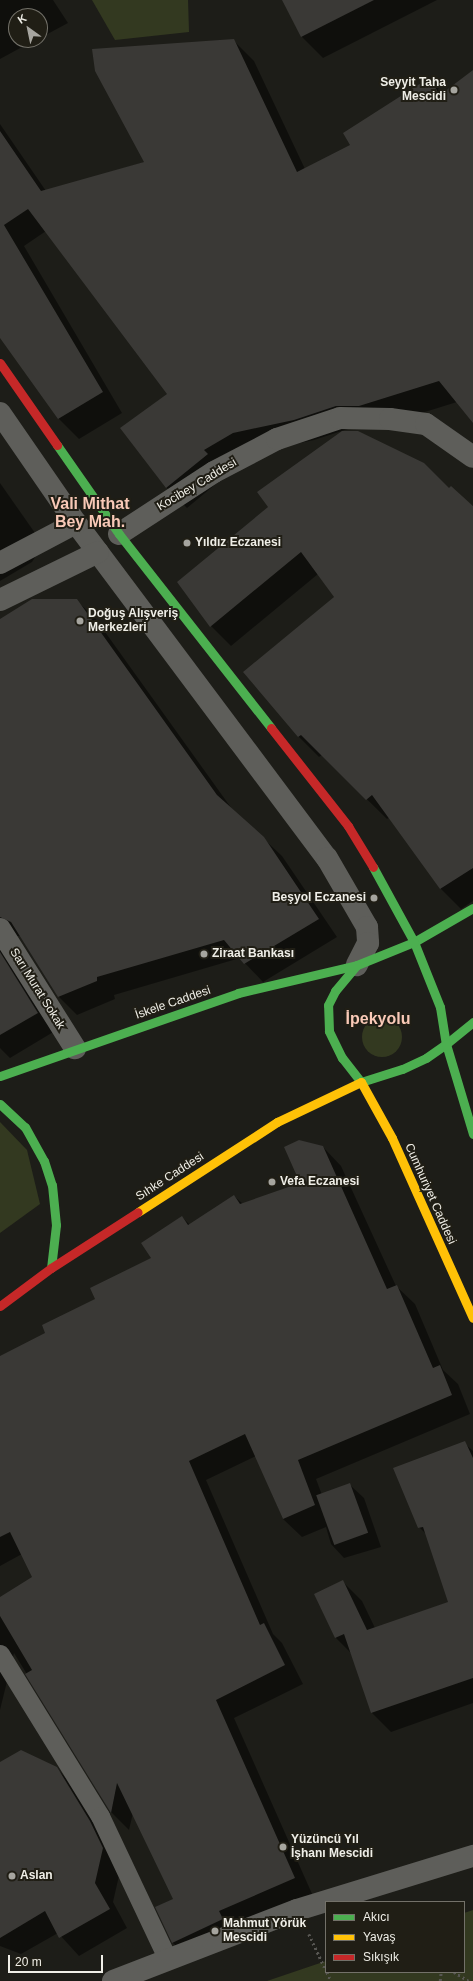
<!DOCTYPE html>
<html>
<head>
<meta charset="utf-8">
<style>
  body { margin:0 }
  #map { position:relative; width:473px; height:1981px; overflow:hidden; background:#1d1d18; font-family:Arial,sans-serif }
  div>[style] { position:absolute }
  .green>* { inset:0; background:#333920 }
  .round { border-radius:50% }
  .shadow>* { inset:0; background:#0007 }
  .building>* { inset:0; background:#3a3936; transform-origin:0 0 }
  .path>* { height:2.5px; margin-top:-1.25px; transform-origin:0; background:repeating-linear-gradient(90deg,#585753 0 2px,transparent 0 5px) }
  .lane>* { height:19px; margin:-9.5px; padding:0 9.5px; transform-origin:9.5px; border-radius:9.5px; background:#5e5e5a }
  .street>* { height:22px; margin:-11px; padding:0 11px; transform-origin:11px; border-radius:11px; background:#5e5e5a }
  .fast>* { height:9px; margin:-4.5px; padding:0 4.5px; transform-origin:4.5px; border-radius:4.5px; background:#4caf50 }
  .slow>* { height:9px; margin:-4.5px; padding:0 4.5px; transform-origin:4.5px; border-radius:4.5px; background:#ffc107 }
  .jam>* { height:9px; margin:-4.5px; padding:0 4.5px; transform-origin:4.5px; border-radius:4.5px; background:#c62828 }
  .dots>* { width:11px; height:11px; translate:-50% -50%; box-sizing:border-box; border:2px solid #201e15; border-radius:50% }
  span { translate:-50% -50%; white-space:nowrap; text-align:center; line-height:1.15; -webkit-text-stroke:4px #201e15; paint-order:stroke }
  .poi-label { font-size:12px; color:#efeee7; font-weight:700 }
  .right { translate:-100% -50%; text-align:right }
  .left { translate:0 -50%; text-align:left }
  .street-label { font-size:12px; color:#efeee7 }
  .district-label { font-size:16px; color:#f9c9b7; font-weight:700 }
  .legend { position:absolute; left:325px; top:1901px; width:140px; height:72px; box-sizing:border-box; background:#201e15; border:1px solid #737169; margin:0; padding:5px 7px; list-style:none; font-size:12px; color:#efeee7 }
  .legend li { display:flex; align-items:center; gap:8px; height:20px }
  .legend b { width:20px; border:1px solid #737169 }
  .north { position:absolute; left:8px; top:8px; width:40px; height:40px; box-sizing:border-box; background:#201e15; border:1px solid #737169; border-radius:50%; rotate:327deg; font-size:11px; font-weight:700; line-height:16px; text-align:center; color:#efeee7 }
  .north::after { content:''; display:block; margin:auto; width:14px; height:18px; background:#a6a59f; clip-path:polygon(50% 0,100% 100%,50% 72%,0 100%) }
  .scale { position:absolute; left:8px; top:1955px; width:95px; height:18px; box-sizing:border-box; border:2px solid #efeee7; border-top:0; padding-left:5px; font-size:12px; line-height:14px; white-space:nowrap; color:#efeee7; -webkit-text-stroke:3px #201e15; paint-order:stroke }
</style>
</head>
<body>
<div id="map">
  <div class="green">
    <i style="clip-path:polygon(92px 0,188px 0,189px 32px,115px 40px)"></i>
    <i class="round" style="left:362px;top:1017px;width:40px;height:40px"></i>
    <i style="clip-path:polygon(0 1122px,27px 1150px,40px 1204px,0 1233px)"></i>
    <i style="clip-path:polygon(473px 1910px,473px 1981px,267px 1981px,326px 1961px,326px 1972px,464px 1972px,464px 1913px)"></i>
  </div>
  <div class="shadow">
    <i style="clip-path:polygon(0 0,53px 0,68px 23px,40px 38px,40px 16px,16px 16px,16px 40px,35px 40px,0 59px)"></i>
    <i style="clip-path:polygon(283px 0,437px 0,323px 58px,302px 37px)"></i>
    <i style="clip-path:polygon(233px 40px,254px 61px,305px 169px,352px 145px,429px 79px,444px 94px,473px 72px,473px 422px,457px 402px,380px 426px,357px 426px,314px 440px,253px 453px,187px 508px,167px 488px,122px 428px,169px 394px,46px 231px,24px 246px,122px 413px,79px 439px,59px 419px,0 336px,0 124px,46px 191px,145px 162px)"></i>
    <i style="clip-path:polygon(0 483px,35px 533px,40px 549px,32px 562px,0 581px)"></i>
    <i style="clip-path:polygon(449px 489px,473px 506px,473px 901px,461px 909px,441px 889px,390px 817px,387px 819px,322px 755px,319px 757px,299px 737px,244px 672px,335px 598px,318px 574px,231px 646px,211px 626px,178px 582px)"></i>
    <i style="clip-path:polygon(76px 600px,95px 618px,232px 809px,282px 856px,337px 937px,263px 982px,240px 958px,114px 995px,115px 999px,77px 1015px,58px 996px,20px 936px,12px 936px,55px 1031px,10px 1058px,0 1048px,0 620px)"></i>
    <i style="clip-path:polygon(323px 1147px,341px 1166px,396px 1286px,415px 1304px,443px 1370px,458px 1384px,470px 1414px,316px 1479px,322px 1495px,350px 1485px,364px 1498px,381px 1547px,344px 1558px,331px 1544px,326px 1527px,302px 1537px,283px 1519px,256px 1456px,206px 1480px,273px 1634px,282px 1643px,303px 1684px,234px 1718px,313px 1896px,192px 1961px,173px 1943px,157px 1908px,175px 1899px,133px 1813px,129px 1830px,111px 1812px,14px 1653px,0 1710px,0 1598px,34px 1577px,22px 1554px,0 1566px,0 1358px,47px 1333px,153px 1259px,182px 1217px,190px 1225px,234px 1196px,243px 1204px,301px 1184px)"></i>
    <i style="clip-path:polygon(464px 1443px,473px 1451px,473px 1703px,391px 1732px,372px 1713px,351px 1653px,336px 1638px,315px 1595px,343px 1582px,362px 1601px,375px 1628px,450px 1602px,427px 1535px,419px 1527px)"></i>
    <i style="clip-path:polygon(0 1763px,56px 1768px,75px 1787px,121px 1867px,113px 1902px,127px 1928px,79px 1956px,58px 1933px,21px 1954px,0 1946px)"></i>
  </div>
  <div class="building">
    <i style="clip-path:polygon(282px 0,374px 0,301px 37px)"></i>
    <i style="clip-path:polygon(234px 39px,297px 172px,350px 145px,343px 133px,429px 78px,440px 95px,473px 70px,473px 423px,439px 381px,359px 406px,336px 406px,294px 420px,233px 433px,204px 450px,208px 454px,166px 488px,120px 428px,167px 394px,28px 209px,4px 225px,103px 392px,58px 419px,0 338px,0 131px,41px 191px,144px 162px,95px 71px,92px 49px)"></i>
    <i style="clip-path:polygon(342px 431px,358px 431px,424px 463px,449px 488px,451px 486px,473px 506px,473px 868px,440px 889px,372px 795px,366px 800px,301px 735px,298px 737px,243px 672px,334px 597px,301px 552px,210px 627px,177px 582px,268px 507px,257px 492px)"></i>
    <i style="clip-path:polygon(32px 599px,77px 599px,217px 795px,264px 837px,319px 919px,244px 964px,224px 940px,97px 977px,97px 981px,58px 997px,11px 922px,0 917px,0 619px)"></i>
    <i style="clip-path:polygon(0 952px,38px 1013px,0 1035px)"></i>
    <i style="clip-path:polygon(299px 1140px,323px 1146px,387px 1289px,397px 1285px,433px 1368px,440px 1365px,452px 1395px,298px 1460px,315px 1505px,283px 1519px,245px 1434px,189px 1461px,260px 1625px,264px 1623px,285px 1665px,216px 1700px,295px 1878px,219px 1911px,223px 1919px,172px 1943px,155px 1907px,173px 1899px,117px 1783px,111px 1813px,25px 1674px,32px 1670px,0 1616px,0 1597px,32px 1577px,10px 1532px,0 1537px,0 1356px,45px 1333px,42px 1325px,95px 1299px,90px 1288px,151px 1258px,141px 1243px,182px 1216px,188px 1225px,234px 1195px,240px 1204px,300px 1183px,284px 1147px)"></i>
    <i style="clip-path:polygon(465px 1441px,473px 1458px,473px 1678px,371px 1713px,344px 1634px,335px 1638px,314px 1594px,343px 1580px,367px 1630px,448px 1602px,423px 1527px,418px 1528px,393px 1468px)"></i>
    <i style="left:350px;top:1483px;width:53px;height:36px;rotate:70deg"></i>
    <i style="clip-path:polygon(21px 1750px,57px 1767px,90px 1821px,103px 1848px,95px 1883px,110px 1909px,59px 1938px,45px 1911px,0 1938px,0 1762px)"></i>
  </div>
  <div class="path">
    <i style="left:309px;top:1934px;width:40px;rotate:65deg"></i>
    <i style="left:327px;top:1972px;width:10px;rotate:66deg"></i>
    <i style="left:454px;top:1972px;width:17px;rotate:31deg"></i>
    <i style="left:440px;top:1981px;width:9px;rotate:-84deg"></i>
  </div>
  <div class="lane">
    <i style="left:0;top:1654px;width:190px;rotate:58.3deg"></i>
    <i style="left:100px;top:1816px;width:159px;rotate:64.7deg"></i>
  </div>
  <div class="street">
    <i style="left:0;top:413px;width:134px;rotate:55.4deg"></i>
    <i style="left:76px;top:523px;width:419px;rotate:53.2deg"></i>
    <i style="left:327px;top:858px;width:80px;rotate:59.9deg"></i>
    <i style="left:367px;top:927px;width:16px;rotate:86deg"></i>
    <i style="left:368px;top:943px;width:25px;rotate:117deg"></i>
    <i style="left:119px;top:534px;width:113px;rotate:-33.1deg"></i>
    <i style="left:214px;top:472px;width:71px;rotate:-27.6deg"></i>
    <i style="left:277px;top:439px;width:66px;rotate:-18.4deg"></i>
    <i style="left:340px;top:418px;width:50px;rotate:1.1deg"></i>
    <i style="left:390px;top:419px;width:36px;rotate:8deg"></i>
    <i style="left:426px;top:424px;width:57px;rotate:35.1deg"></i>
    <i style="left:0;top:563px;width:86px;rotate:-27.8deg"></i>
    <i style="left:0;top:600px;width:109px;rotate:-26.1deg"></i>
    <i style="left:0;top:929px;width:141px;rotate:57.8deg"></i>
    <i style="left:113px;top:1981px;width:197px;rotate:-21.1deg"></i>
    <i style="left:297px;top:1910px;width:184px;rotate:-17.1deg"></i>
  </div>
  <div class="fast">
    <i style="left:57px;top:445px;width:108px;rotate:55.1deg"></i>
    <i style="left:119px;top:534px;width:246px;rotate:51.9deg"></i>
    <i style="left:373px;top:867px;width:85px;rotate:61.3deg"></i>
    <i style="left:414px;top:942px;width:68px;rotate:-30deg"></i>
    <i style="left:414px;top:942px;width:70px;rotate:68.2deg"></i>
    <i style="left:440px;top:1007px;width:37px;rotate:81deg"></i>
    <i style="left:446px;top:1044px;width:24px;rotate:145deg"></i>
    <i style="left:426px;top:1058px;width:26px;rotate:155deg"></i>
    <i style="left:402px;top:1069px;width:43px;rotate:162.4deg"></i>
    <i style="left:361px;top:1082px;width:31px;rotate:-128deg"></i>
    <i style="left:342px;top:1058px;width:30px;rotate:-116deg"></i>
    <i style="left:329px;top:1031px;width:26px;rotate:-92deg"></i>
    <i style="left:328px;top:1005px;width:16px;rotate:-63deg"></i>
    <i style="left:335px;top:991px;width:34px;rotate:-50deg"></i>
    <i style="left:357px;top:965px;width:61px;rotate:-22deg"></i>
    <i style="left:446px;top:1044px;width:35px;rotate:-39deg"></i>
    <i style="left:446px;top:1044px;width:94px;rotate:73.3deg"></i>
    <i style="left:0;top:1076px;width:252px;rotate:-19.2deg"></i>
    <i style="left:238px;top:993px;width:122px;rotate:-13.2deg"></i>
    <i style="left:0;top:1104px;width:34px;rotate:43deg"></i>
    <i style="left:25px;top:1127px;width:39px;rotate:61deg"></i>
    <i style="left:44px;top:1161px;width:25px;rotate:72deg"></i>
    <i style="left:52px;top:1185px;width:40px;rotate:84.3deg"></i>
    <i style="left:56px;top:1225px;width:43px;rotate:96.6deg"></i>
  </div>
  <div class="slow">
    <i style="left:361px;top:1082px;width:64px;rotate:61deg"></i>
    <i style="left:392px;top:1138px;width:197px;rotate:65.8deg"></i>
    <i style="left:138px;top:1212px;width:166px;rotate:-32.9deg"></i>
    <i style="left:277px;top:1122px;width:93px;rotate:-25.5deg"></i>
  </div>
  <div class="jam">
    <i style="left:0;top:363px;width:100px;rotate:55.2deg"></i>
    <i style="left:271px;top:728px;width:125px;rotate:51.8deg"></i>
    <i style="left:348px;top:826px;width:48px;rotate:58.6deg"></i>
    <i style="left:0;top:1306px;width:64px;rotate:-36.7deg"></i>
    <i style="left:51px;top:1268px;width:103px;rotate:-32.8deg"></i>
  </div>
  <div class="dots">
    <i style="left:454px;top:90px;background:#a6a59f"></i>
    <i style="left:187px;top:543px;background:#a6a59f"></i>
    <i style="left:80px;top:621px;background:#a6a59f"></i>
    <i style="left:374px;top:898px;background:#a6a59f"></i>
    <i style="left:204px;top:954px;background:#a6a59f"></i>
    <i style="left:272px;top:1182px;background:#a6a59f"></i>
    <i style="left:283px;top:1847px;background:#a6a59f"></i>
    <i style="left:12px;top:1876px;background:#a6a59f"></i>
    <i style="left:215px;top:1931px;background:#a6a59f"></i>
  </div>
  <div class="poi-label">
    <span class="right" style="left:446px;top:90px">Seyyit Taha<br>Mescidi</span>
    <span class="left" style="left:195px;top:543px">Yıldız Eczanesi</span>
    <span class="left" style="left:88px;top:621px">Doğuş Alışveriş<br>Merkezleri</span>
    <span class="right" style="left:366px;top:898px">Beşyol Eczanesi</span>
    <span class="left" style="left:212px;top:954px">Ziraat Bankası</span>
    <span class="left" style="left:280px;top:1182px">Vefa Eczanesi</span>
    <span class="left" style="left:291px;top:1847px">Yüzüncü Yıl<br>İşhanı Mescidi</span>
    <span class="left" style="left:20px;top:1876px">Aslan</span>
    <span class="left" style="left:223px;top:1931px">Mahmut Yörük<br>Mescidi</span>
  </div>
  <div class="street-label">
    <span style="left:197px;top:485px;rotate:-31deg">Kocibey Caddesi</span>
    <span style="left:37px;top:989px;rotate:58deg">Sarı Murat Sokak</span>
    <span style="left:173px;top:1003px;rotate:-19deg">İskele Caddesi</span>
    <span style="left:170px;top:1177px;rotate:-33deg">Sıhke Caddesi</span>
    <span style="left:430px;top:1194px;rotate:66deg">Cumhuriyet Caddesi</span>
  </div>
  <div class="district-label">
    <span style="left:90px;top:513px">Vali Mithat<br>Bey Mah.</span>
    <span style="left:378px;top:1019px">İpekyolu</span>
  </div>
  <ul class="legend">
  <li><b style="height:5px;background:#4caf50"></b>Akıcı</li>
  <li><b style="height:5px;background:#ffc107"></b>Yavaş</li>
  <li><b style="height:5px;background:#c62828"></b>Sıkışık</li>
  </ul>
  <div class="north">K</div>
  <div class="scale">20 m</div>
</div>
</body>
</html>
